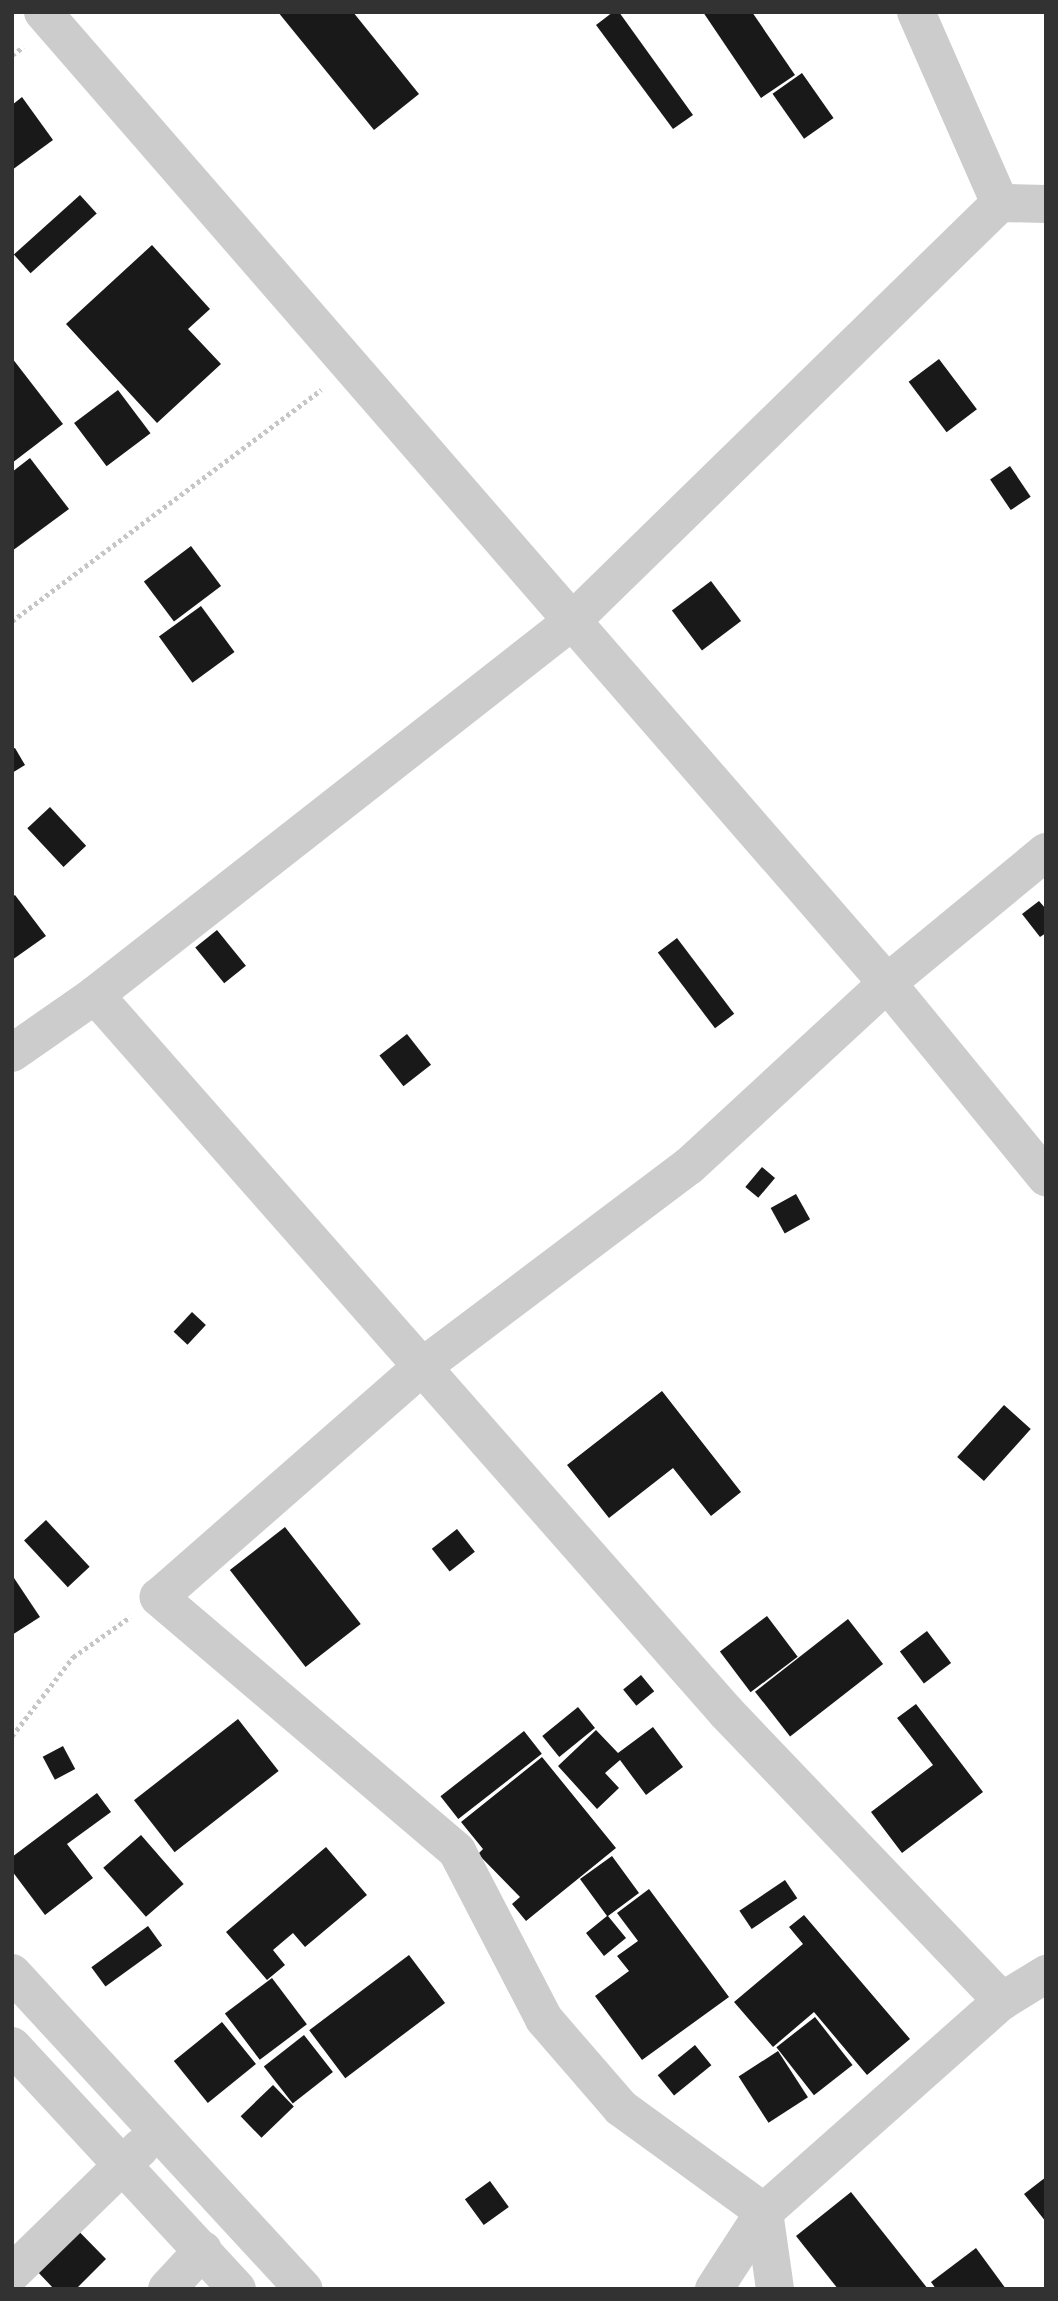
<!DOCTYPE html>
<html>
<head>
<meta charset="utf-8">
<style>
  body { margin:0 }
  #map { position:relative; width:1058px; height:2301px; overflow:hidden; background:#fff; font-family:"DejaVu Sans",sans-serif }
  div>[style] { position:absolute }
  .building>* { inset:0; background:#191919; transform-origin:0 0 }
  .path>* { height:4.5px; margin-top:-2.25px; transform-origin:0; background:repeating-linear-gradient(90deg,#c6c6c6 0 3.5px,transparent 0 7px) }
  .minor>* { height:38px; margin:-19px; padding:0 19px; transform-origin:19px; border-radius:19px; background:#ccc }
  span { translate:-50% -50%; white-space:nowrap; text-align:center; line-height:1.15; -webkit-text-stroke:7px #fff; paint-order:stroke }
  .frame { position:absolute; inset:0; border:14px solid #323232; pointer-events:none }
</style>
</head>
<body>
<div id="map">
  <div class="building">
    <i style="clip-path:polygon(278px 12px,353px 12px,419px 94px,374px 130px)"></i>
    <i style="clip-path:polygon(613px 12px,619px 12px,693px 115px,673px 129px,596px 25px)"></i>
    <i style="clip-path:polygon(703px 12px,752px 12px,795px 75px,761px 98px)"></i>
    <i style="left:802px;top:73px;width:55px;height:36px;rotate:55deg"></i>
    <i style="clip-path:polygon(22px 97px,53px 140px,12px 170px,12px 105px)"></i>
    <i style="left:80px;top:195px;width:25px;height:89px;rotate:48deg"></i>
    <i style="clip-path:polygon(152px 245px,210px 309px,188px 329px,221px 364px,157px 423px,66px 324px)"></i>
    <i style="clip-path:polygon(12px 358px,63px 424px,12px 463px)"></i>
    <i style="left:939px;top:359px;width:63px;height:38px;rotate:53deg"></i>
    <i style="left:118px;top:390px;width:54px;height:55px;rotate:53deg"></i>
    <i style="clip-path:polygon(30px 458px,69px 509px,12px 551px,12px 472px)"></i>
    <i style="left:1010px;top:466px;width:37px;height:24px;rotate:56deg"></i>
    <i style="left:191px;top:546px;width:50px;height:59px;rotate:53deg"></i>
    <i style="left:711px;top:581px;width:50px;height:49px;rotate:53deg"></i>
    <i style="left:201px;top:606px;width:57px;height:52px;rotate:54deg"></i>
    <i style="clip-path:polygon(15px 748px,25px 765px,12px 773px,12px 749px)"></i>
    <i style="left:50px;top:807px;width:53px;height:31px;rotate:47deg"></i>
    <i style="clip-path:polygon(15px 895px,46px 936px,12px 960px,12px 897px)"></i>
    <i style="clip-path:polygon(1039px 901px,1046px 909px,1046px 933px,1040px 937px,1022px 914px)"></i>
    <i style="left:217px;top:930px;width:46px;height:28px;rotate:51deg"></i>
    <i style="left:677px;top:938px;width:95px;height:24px;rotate:53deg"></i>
    <i style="left:407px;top:1034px;width:39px;height:35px;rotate:52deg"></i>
    <i style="left:762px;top:1167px;width:17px;height:26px;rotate:40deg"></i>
    <i style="left:796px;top:1194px;width:29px;height:29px;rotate:61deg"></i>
    <i style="left:192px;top:1312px;width:19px;height:27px;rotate:43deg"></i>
    <i style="clip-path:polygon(662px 1391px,741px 1492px,711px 1516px,673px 1468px,609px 1518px,567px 1465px)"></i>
    <i style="left:1004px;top:1405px;width:36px;height:70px;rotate:42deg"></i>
    <i style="left:46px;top:1520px;width:64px;height:30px;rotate:47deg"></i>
    <i style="left:285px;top:1527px;width:123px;height:70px;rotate:52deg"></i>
    <i style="left:457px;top:1529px;width:29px;height:32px;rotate:52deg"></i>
    <i style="clip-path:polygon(12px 1575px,40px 1617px,12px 1635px)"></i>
    <i style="left:767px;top:1616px;width:51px;height:59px;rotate:53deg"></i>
    <i style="left:848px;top:1619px;width:57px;height:118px;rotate:52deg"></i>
    <i style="left:927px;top:1631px;width:40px;height:34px;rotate:53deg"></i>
    <i style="left:641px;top:1675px;width:21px;height:23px;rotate:51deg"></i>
    <i style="clip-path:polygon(916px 1704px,983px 1792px,902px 1853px,871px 1812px,933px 1765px,897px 1718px)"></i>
    <i style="left:578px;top:1707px;width:27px;height:46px;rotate:51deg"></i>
    <i style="left:238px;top:1719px;width:66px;height:132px;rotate:52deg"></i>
    <i style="clip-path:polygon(653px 1727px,683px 1767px,646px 1795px,620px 1760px,605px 1773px,619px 1788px,597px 1809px,558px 1766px,596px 1730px,618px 1753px)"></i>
    <i style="left:524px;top:1731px;width:29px;height:106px;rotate:52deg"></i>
    <i style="left:63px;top:1746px;width:26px;height:23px;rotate:62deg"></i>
    <i style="clip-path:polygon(542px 1757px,616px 1848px,526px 1921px,512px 1904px,520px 1897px,478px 1854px,483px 1849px,461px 1822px)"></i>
    <i style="clip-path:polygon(97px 1793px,111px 1812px,67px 1844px,93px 1878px,45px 1915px,12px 1871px,12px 1857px)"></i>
    <i style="left:141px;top:1835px;width:65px;height:50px;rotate:49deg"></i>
    <i style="clip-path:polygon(326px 1847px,367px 1895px,305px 1947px,293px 1933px,273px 1950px,285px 1965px,267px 1980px,226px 1932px)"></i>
    <i style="clip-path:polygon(612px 1856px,639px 1893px,608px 1916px,626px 1938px,604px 1956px,586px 1933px,607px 1916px,580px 1879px)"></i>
    <i style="left:785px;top:1880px;width:22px;height:55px;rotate:56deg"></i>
    <i style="clip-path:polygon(649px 1889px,729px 1997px,642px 2060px,595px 1996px,629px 1971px,617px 1956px,638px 1941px,617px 1913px)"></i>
    <i style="clip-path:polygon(804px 1915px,910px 2039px,867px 2075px,814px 2012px,773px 2047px,734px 2002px,803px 1944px,789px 1927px)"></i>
    <i style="left:148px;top:1926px;width:24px;height:70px;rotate:54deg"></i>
    <i style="left:409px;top:1955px;width:60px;height:125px;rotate:53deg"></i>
    <i style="left:272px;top:1978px;width:58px;height:59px;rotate:53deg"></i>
    <i style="left:815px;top:2017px;width:61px;height:49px;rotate:52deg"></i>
    <i style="left:222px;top:2022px;width:54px;height:62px;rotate:51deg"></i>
    <i style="left:304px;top:2035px;width:47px;height:51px;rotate:52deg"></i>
    <i style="left:695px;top:2045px;width:26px;height:48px;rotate:51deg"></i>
    <i style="left:778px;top:2051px;width:55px;height:47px;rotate:57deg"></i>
    <i style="left:273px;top:2085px;width:30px;height:45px;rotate:46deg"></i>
    <i style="clip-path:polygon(1046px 2177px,1046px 2222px,1024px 2194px)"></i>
    <i style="left:490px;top:2181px;width:32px;height:31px;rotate:54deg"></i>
    <i style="clip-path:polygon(851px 2192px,928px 2289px,838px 2289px,796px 2236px)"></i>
    <i style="clip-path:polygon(57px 2209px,106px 2259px,76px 2289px,54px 2289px,16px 2249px)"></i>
    <i style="clip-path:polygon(976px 2248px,1006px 2289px,936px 2289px,931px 2282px)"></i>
  </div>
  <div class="path">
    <i style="left:12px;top:55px;width:14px;rotate:-36deg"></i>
    <i style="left:12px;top:621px;width:386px;rotate:-36.8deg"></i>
    <i style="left:12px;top:1736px;width:100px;rotate:-52.3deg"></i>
    <i style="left:73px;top:1657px;width:70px;rotate:-35.1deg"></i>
  </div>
  <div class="minor">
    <i style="left:43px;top:12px;width:1287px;rotate:49deg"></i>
    <i style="left:887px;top:983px;width:251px;rotate:50.7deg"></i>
    <i style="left:916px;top:12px;width:209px;rotate:66.3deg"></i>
    <i style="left:1000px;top:203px;width:46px;rotate:1.2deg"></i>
    <i style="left:95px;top:995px;width:955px;rotate:48.65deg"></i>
    <i style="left:726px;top:1712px;width:400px;rotate:46.3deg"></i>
    <i style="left:1002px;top:2001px;width:52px;rotate:-31.5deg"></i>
    <i style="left:12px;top:1053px;width:101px;rotate:-34.9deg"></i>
    <i style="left:95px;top:995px;width:605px;rotate:-38.08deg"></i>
    <i style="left:571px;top:622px;width:600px;rotate:-44.32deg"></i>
    <i style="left:12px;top:1973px;width:430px;rotate:47.3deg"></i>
    <i style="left:12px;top:2046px;width:331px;rotate:47.2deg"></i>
    <i style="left:12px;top:2273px;width:180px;rotate:-44.3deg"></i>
    <i style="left:167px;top:2289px;width:53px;rotate:-47.3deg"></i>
    <i style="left:714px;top:2289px;width:92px;rotate:-57deg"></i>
    <i style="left:764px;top:2212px;width:318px;rotate:-41.6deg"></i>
    <i style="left:775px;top:2289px;width:78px;rotate:-98.1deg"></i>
    <i style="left:764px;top:2212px;width:177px;rotate:-144deg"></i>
    <i style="left:621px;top:2108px;width:118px;rotate:-130.9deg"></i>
    <i style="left:544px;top:2019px;width:189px;rotate:-117.4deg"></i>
    <i style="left:457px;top:1851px;width:392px;rotate:-139.6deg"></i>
    <i style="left:159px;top:1597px;width:349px;rotate:-41.2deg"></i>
    <i style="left:422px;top:1367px;width:334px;rotate:-37deg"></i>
    <i style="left:689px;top:1166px;width:270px;rotate:-42.7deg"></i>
    <i style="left:887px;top:983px;width:206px;rotate:-39.5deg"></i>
  </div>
  <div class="frame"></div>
</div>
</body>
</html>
